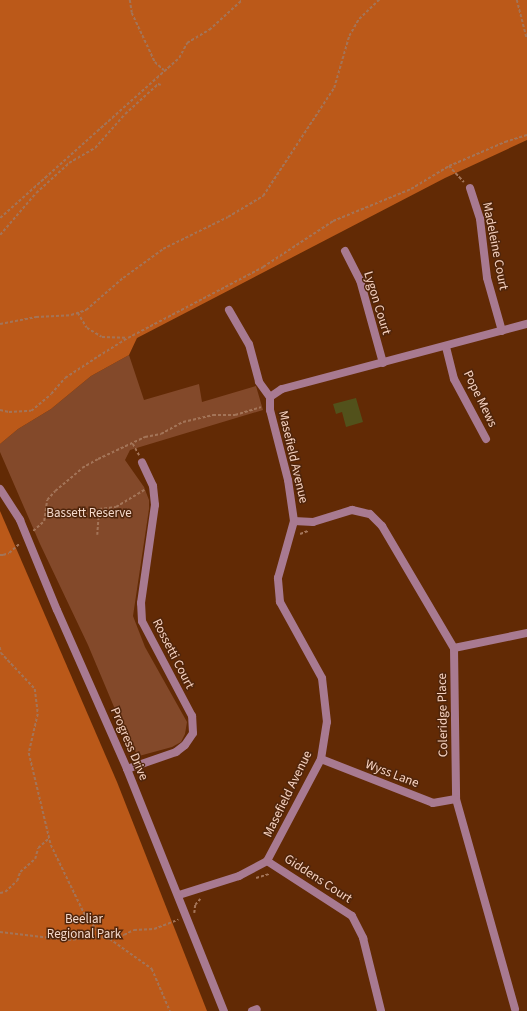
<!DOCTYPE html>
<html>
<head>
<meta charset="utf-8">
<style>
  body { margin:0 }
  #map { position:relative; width:527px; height:1011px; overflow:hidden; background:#622a05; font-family:"Source Sans 3",sans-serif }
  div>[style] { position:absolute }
  .green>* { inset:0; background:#83492a }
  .forest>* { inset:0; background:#bb5919 }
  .building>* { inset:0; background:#52511b }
  .path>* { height:1.5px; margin-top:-0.75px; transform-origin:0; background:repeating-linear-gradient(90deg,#a37458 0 3px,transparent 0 5px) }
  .street>* { height:8px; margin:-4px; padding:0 4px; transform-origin:4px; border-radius:4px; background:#a87a91 }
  span { translate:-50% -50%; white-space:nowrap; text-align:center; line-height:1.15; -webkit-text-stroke:3px #50250b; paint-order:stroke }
  .street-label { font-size:13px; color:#f8d4c3 }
  .park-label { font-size:13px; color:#f4d9cb }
</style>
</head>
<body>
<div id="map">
  <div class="green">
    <i style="clip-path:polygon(129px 355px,144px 400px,199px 384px,202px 402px,256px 386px,263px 410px,130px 450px,125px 460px,144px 487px,149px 500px,149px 509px,133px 616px,145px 647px,187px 722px,185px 734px,181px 742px,172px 747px,139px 756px,130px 745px,88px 645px,40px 544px,0 452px,0 444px,18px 429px,51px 409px,91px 376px)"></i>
  </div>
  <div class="forest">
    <i style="clip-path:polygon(0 0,527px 0,527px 140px,445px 178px,137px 338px,129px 355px,91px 376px,51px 409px,18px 429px,0 444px)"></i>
    <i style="clip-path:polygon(0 511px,117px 782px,207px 1011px,0 1011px)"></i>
  </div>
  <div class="building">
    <i style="clip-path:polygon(356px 398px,363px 422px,346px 427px,342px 412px,336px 414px,333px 404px)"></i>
  </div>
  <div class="path">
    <i style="left:130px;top:0;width:13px;rotate:81deg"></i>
    <i style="left:132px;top:13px;width:54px;rotate:64.9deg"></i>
    <i style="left:155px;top:62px;width:12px;rotate:42deg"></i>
    <i style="left:517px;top:0;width:40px;rotate:75.6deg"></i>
    <i style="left:449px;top:166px;width:22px;rotate:47deg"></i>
    <i style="left:0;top:218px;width:240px;rotate:-41.8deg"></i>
    <i style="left:179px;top:58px;width:17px;rotate:-62deg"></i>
    <i style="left:187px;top:43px;width:26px;rotate:-31deg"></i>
    <i style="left:209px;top:30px;width:45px;rotate:-42.3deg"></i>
    <i style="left:0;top:235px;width:55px;rotate:-49.4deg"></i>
    <i style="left:36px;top:193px;width:45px;rotate:-42.3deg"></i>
    <i style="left:69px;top:163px;width:30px;rotate:-30deg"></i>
    <i style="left:95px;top:148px;width:45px;rotate:-48.6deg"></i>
    <i style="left:125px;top:114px;width:45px;rotate:-42.3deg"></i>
    <i style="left:158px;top:84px;width:3px;rotate:18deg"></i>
    <i style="left:78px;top:313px;width:17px;rotate:59deg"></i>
    <i style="left:87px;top:328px;width:17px;rotate:31deg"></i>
    <i style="left:102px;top:337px;width:24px;rotate:2deg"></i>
    <i style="left:0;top:324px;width:37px;rotate:-11deg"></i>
    <i style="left:36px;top:317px;width:35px;rotate:-3deg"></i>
    <i style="left:71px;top:315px;width:16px;rotate:-18deg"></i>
    <i style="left:86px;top:310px;width:49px;rotate:-40.9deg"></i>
    <i style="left:123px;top:278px;width:49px;rotate:-35.9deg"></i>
    <i style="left:163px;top:249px;width:72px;rotate:-26.2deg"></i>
    <i style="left:228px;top:217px;width:41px;rotate:-31deg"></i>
    <i style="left:263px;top:196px;width:129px;rotate:-56.7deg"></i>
    <i style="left:334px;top:88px;width:54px;rotate:-73.9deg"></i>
    <i style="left:349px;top:36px;width:20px;rotate:-60deg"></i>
    <i style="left:359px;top:19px;width:28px;rotate:-44deg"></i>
    <i style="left:0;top:410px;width:9px;rotate:13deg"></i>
    <i style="left:9px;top:412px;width:22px;rotate:-3deg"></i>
    <i style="left:31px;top:411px;width:26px;rotate:-40deg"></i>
    <i style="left:51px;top:394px;width:21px;rotate:-49deg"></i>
    <i style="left:65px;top:378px;width:35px;rotate:-33deg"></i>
    <i style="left:94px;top:359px;width:40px;rotate:-32deg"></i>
    <i style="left:128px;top:338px;width:153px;rotate:-27.7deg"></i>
    <i style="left:263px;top:267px;width:84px;rotate:-33.3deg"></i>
    <i style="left:333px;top:221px;width:84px;rotate:-22.3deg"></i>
    <i style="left:411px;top:189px;width:44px;rotate:-31.2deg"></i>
    <i style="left:449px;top:166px;width:61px;rotate:-23.2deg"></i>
    <i style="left:505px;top:142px;width:23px;rotate:-18deg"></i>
    <i style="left:133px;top:444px;width:13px;rotate:61deg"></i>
    <i style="left:33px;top:531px;width:15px;rotate:-42deg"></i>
    <i style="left:44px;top:521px;width:21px;rotate:-82deg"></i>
    <i style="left:47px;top:500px;width:12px;rotate:-48deg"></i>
    <i style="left:55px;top:491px;width:35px;rotate:-40deg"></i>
    <i style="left:82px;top:468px;width:18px;rotate:-29deg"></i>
    <i style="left:98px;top:459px;width:52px;rotate:-25.1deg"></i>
    <i style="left:145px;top:437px;width:16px;rotate:-11deg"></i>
    <i style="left:161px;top:434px;width:25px;rotate:-29deg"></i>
    <i style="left:183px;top:422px;width:31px;rotate:-13deg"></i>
    <i style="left:213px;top:415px;width:22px"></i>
    <i style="left:235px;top:415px;width:27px;rotate:-17deg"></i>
    <i style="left:300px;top:534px;width:9px;rotate:-21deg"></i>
    <i style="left:97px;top:535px;width:26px;rotate:-86deg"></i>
    <i style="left:99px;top:509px;width:17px;rotate:-7deg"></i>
    <i style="left:116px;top:507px;width:33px;rotate:-31deg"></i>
    <i style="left:0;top:555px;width:3px"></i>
    <i style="left:3px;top:555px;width:6px;rotate:-18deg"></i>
    <i style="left:9px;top:553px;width:15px;rotate:-42deg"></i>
    <i style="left:0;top:647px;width:6px;rotate:81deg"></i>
    <i style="left:1px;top:653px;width:50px;rotate:46.6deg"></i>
    <i style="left:35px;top:689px;width:25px;rotate:83deg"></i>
    <i style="left:38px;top:714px;width:40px;rotate:103deg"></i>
    <i style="left:29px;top:753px;width:95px;rotate:76.6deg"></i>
    <i style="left:51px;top:845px;width:76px;rotate:64.1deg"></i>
    <i style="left:84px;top:913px;width:30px;rotate:53deg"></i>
    <i style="left:102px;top:937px;width:8px;rotate:14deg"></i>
    <i style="left:110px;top:939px;width:52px;rotate:35.5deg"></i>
    <i style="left:152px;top:969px;width:46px;rotate:66.8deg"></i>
    <i style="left:256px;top:878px;width:14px;rotate:-17deg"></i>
    <i style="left:0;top:893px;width:5px;rotate:-11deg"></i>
    <i style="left:5px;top:892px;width:16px;rotate:-43deg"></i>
    <i style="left:17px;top:881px;width:9px;rotate:-72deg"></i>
    <i style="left:20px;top:872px;width:20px;rotate:-41deg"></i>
    <i style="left:35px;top:859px;width:11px;rotate:-75deg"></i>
    <i style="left:38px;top:848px;width:15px;rotate:-42deg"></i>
    <i style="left:194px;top:913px;width:8px;rotate:-83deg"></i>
    <i style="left:195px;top:905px;width:8px;rotate:-50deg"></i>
    <i style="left:0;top:932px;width:68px;rotate:6.7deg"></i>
    <i style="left:68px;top:940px;width:56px;rotate:-5.1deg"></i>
    <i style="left:124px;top:935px;width:11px;rotate:-27deg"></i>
    <i style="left:134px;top:930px;width:20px;rotate:-3deg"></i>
    <i style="left:154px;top:929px;width:26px;rotate:-21deg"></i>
  </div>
  <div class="street">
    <i style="left:470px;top:188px;width:33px;rotate:72deg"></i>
    <i style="left:480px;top:219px;width:59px;rotate:83.2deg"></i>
    <i style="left:487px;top:278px;width:55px;rotate:74.2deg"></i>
    <i style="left:345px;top:251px;width:33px;rotate:63deg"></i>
    <i style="left:360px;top:280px;width:86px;rotate:74.5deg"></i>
    <i style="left:229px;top:310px;width:39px;rotate:60deg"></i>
    <i style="left:249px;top:344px;width:39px;rotate:75deg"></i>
    <i style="left:259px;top:382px;width:19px;rotate:54deg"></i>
    <i style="left:446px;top:347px;width:33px;rotate:76deg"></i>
    <i style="left:454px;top:379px;width:68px;rotate:61.9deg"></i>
    <i style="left:0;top:489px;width:37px;rotate:57deg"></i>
    <i style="left:20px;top:520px;width:97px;rotate:67.7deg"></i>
    <i style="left:57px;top:610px;width:174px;rotate:66.2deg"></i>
    <i style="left:127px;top:769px;width:261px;rotate:68.2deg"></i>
    <i style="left:294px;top:521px;width:19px;rotate:3deg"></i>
    <i style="left:313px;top:522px;width:41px;rotate:-17.1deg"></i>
    <i style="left:352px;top:510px;width:18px;rotate:13deg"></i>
    <i style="left:370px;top:514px;width:17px;rotate:45deg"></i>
    <i style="left:382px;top:526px;width:142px;rotate:59.5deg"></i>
    <i style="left:454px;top:648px;width:151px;rotate:89.2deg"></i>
    <i style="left:456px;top:799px;width:218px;rotate:74.3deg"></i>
    <i style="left:454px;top:648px;width:75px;rotate:-11.6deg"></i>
    <i style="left:321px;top:759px;width:120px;rotate:21.4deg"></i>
    <i style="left:433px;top:803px;width:23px;rotate:-10deg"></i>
    <i style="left:127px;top:769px;width:52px;rotate:-19.1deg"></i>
    <i style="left:176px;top:752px;width:11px;rotate:-38deg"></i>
    <i style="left:185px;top:745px;width:14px;rotate:-56deg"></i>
    <i style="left:193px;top:733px;width:17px;rotate:-93deg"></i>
    <i style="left:192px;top:716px;width:107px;rotate:-117.8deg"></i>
    <i style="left:142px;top:621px;width:18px;rotate:-93deg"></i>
    <i style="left:141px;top:603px;width:99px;rotate:-81.9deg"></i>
    <i style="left:155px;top:505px;width:19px;rotate:-96deg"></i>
    <i style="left:153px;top:486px;width:26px;rotate:-115deg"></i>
    <i style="left:267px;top:861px;width:101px;rotate:32.9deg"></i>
    <i style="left:352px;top:916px;width:25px;rotate:63deg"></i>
    <i style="left:363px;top:938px;width:75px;rotate:76.1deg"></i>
    <i style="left:179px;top:895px;width:63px;rotate:-17.6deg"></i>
    <i style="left:239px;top:876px;width:32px;rotate:-28deg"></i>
    <i style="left:267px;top:861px;width:115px;rotate:-62.1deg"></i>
    <i style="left:321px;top:759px;width:37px;rotate:-81deg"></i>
    <i style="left:327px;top:722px;width:44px;rotate:-96.5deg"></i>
    <i style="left:322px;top:678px;width:87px;rotate:-118.9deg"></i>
    <i style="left:280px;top:602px;width:24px;rotate:-95deg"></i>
    <i style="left:278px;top:578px;width:59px;rotate:-74.3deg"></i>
    <i style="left:294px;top:521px;width:41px;rotate:-98.3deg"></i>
    <i style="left:288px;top:480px;width:72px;rotate:-104.4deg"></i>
    <i style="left:270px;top:410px;width:13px;rotate:-90deg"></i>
    <i style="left:270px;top:397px;width:14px;rotate:-34deg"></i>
    <i style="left:282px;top:389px;width:253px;rotate:-14.9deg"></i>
    <i style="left:252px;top:1011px;width:5px;rotate:-22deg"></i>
  </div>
  <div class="street-label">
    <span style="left:495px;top:246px;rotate:79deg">Madeleine Court</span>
    <span style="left:377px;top:303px;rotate:73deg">Lygon Court</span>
    <span style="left:480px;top:399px;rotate:64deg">Pope Mews</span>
    <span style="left:293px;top:457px;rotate:77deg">Masefield Avenue</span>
    <span style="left:173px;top:654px;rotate:63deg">Rossetti Court</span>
    <span style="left:443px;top:715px;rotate:-91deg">Coleridge Place</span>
    <span style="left:129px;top:744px;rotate:67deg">Progress Drive</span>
    <span style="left:392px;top:774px;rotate:21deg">Wyss Lane</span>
    <span style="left:288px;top:794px;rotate:-64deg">Masefield Avenue</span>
    <span style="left:318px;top:879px;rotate:33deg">Giddens Court</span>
  </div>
  <div class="park-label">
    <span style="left:89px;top:513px">Bassett Reserve</span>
    <span style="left:84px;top:927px">Beeliar<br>Regional Park</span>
  </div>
</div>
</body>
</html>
